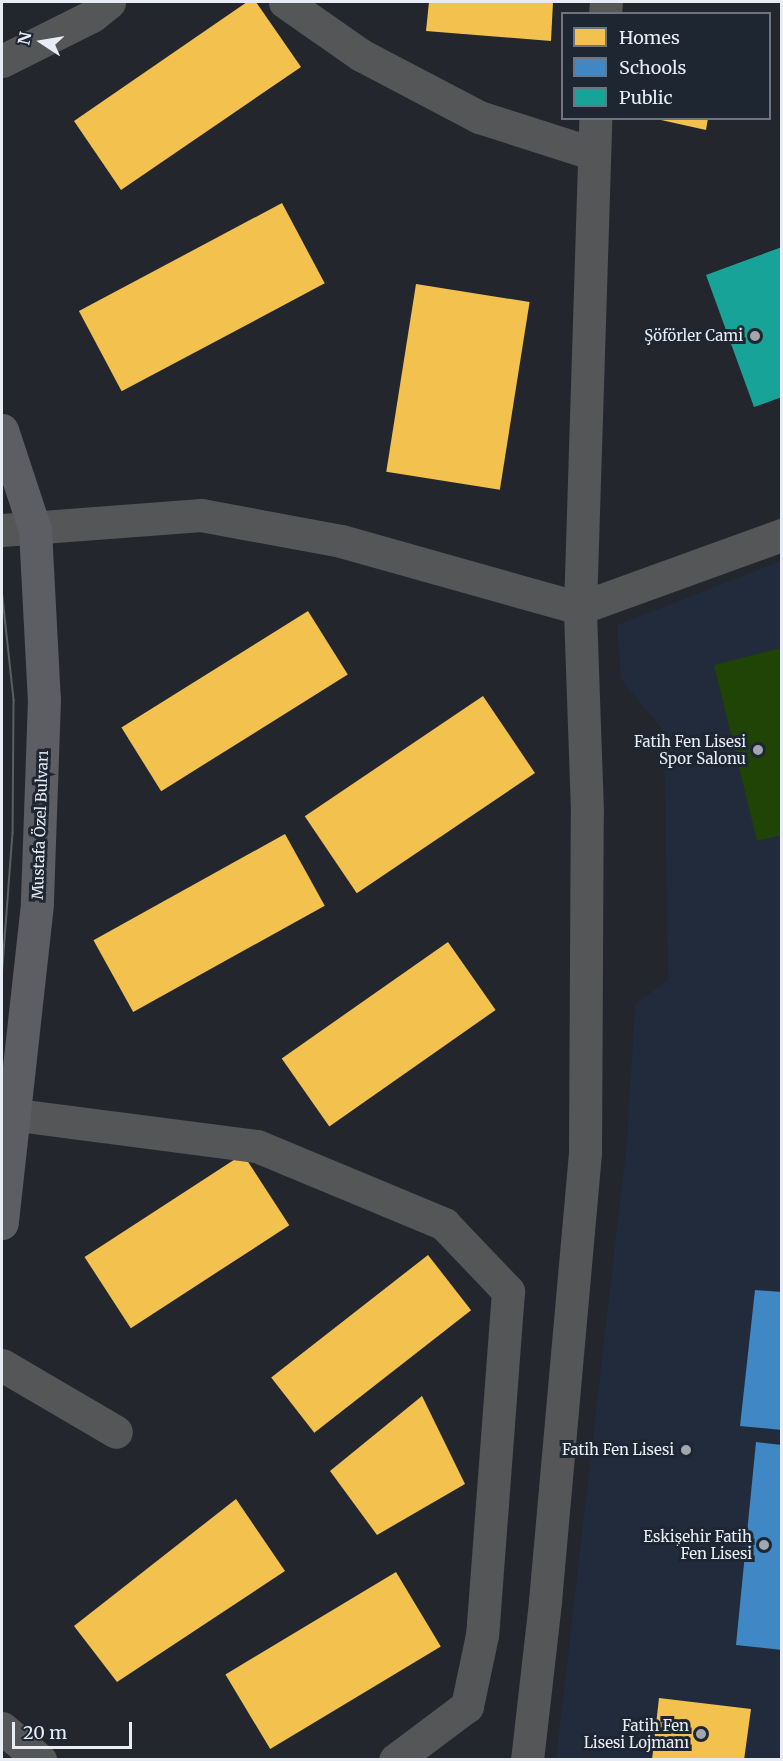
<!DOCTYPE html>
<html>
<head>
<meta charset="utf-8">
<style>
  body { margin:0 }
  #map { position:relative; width:783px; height:1761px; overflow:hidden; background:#23272d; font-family:Merriweather,serif }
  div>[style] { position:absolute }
  .built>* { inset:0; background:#212b3c }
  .green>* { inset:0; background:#1f4406 }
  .homes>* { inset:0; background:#f2c14e; transform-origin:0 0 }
  .schools>* { inset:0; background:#3f88c5 }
  .public>* { inset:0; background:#17a398 }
  .minor>* { height:33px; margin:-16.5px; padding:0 16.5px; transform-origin:16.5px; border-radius:16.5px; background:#545658 }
  .major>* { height:33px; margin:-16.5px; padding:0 16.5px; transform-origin:16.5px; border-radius:16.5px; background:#5c5e63 }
  .tram>* { height:1.5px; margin:-0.75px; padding:0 0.75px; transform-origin:0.75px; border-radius:0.75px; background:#5a5e61 }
  .dots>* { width:16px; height:16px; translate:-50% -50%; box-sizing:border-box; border:3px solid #1e2632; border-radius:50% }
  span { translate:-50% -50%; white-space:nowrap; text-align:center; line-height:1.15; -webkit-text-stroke:6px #1e2632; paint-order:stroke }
  .poi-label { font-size:15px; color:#e7ecf5 }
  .right { translate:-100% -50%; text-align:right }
  .street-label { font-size:15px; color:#e7ecf5 }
  .frame { position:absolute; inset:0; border:3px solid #e7ecf5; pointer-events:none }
  .legend { position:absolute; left:561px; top:12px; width:210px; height:108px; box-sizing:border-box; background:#1e2632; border:2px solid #6e7580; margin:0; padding:8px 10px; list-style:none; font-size:18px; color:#e7ecf5 }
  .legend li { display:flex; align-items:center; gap:12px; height:30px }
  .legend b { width:30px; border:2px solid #6e7580 }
  .north { position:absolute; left:12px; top:12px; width:60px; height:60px; -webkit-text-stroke:4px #1e2632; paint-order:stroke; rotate:282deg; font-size:16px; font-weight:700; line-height:24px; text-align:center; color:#e7ecf5 }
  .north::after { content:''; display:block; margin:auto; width:21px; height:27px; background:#e7ecf5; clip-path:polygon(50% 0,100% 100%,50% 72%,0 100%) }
  .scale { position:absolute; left:12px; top:1722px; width:120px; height:27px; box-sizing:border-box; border:3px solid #e7ecf5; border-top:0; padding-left:8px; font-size:18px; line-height:21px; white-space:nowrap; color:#e7ecf5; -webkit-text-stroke:4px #1e2632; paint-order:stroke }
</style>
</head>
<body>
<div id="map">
  <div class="built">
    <i style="clip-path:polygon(781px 561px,781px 1759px,556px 1760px,627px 1141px,635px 1004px,668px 980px,664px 731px,621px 679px,617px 625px)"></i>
  </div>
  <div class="green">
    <i style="clip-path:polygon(781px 648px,781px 835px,757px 841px,714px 665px)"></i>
  </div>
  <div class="homes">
    <i style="clip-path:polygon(247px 2px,256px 2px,301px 67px,121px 190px,74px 121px)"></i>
    <i style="clip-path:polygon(429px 2px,553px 2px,551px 41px,426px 31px)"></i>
    <i style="clip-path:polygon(652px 118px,708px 118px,706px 130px)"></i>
    <i style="left:282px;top:203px;width:91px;height:230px;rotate:62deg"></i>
    <i style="left:416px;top:284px;width:115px;height:190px;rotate:9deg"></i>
    <i style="left:308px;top:611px;width:75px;height:220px;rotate:58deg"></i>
    <i style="left:483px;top:696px;width:93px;height:215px;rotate:56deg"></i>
    <i style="left:285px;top:834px;width:82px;height:219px;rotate:61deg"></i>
    <i style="left:448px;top:942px;width:83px;height:203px;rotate:55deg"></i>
    <i style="left:243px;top:1154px;width:85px;height:189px;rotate:57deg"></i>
    <i style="left:428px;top:1255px;width:70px;height:199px;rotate:52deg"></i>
    <i style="clip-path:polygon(422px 1396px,465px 1484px,377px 1535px,330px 1471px)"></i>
    <i style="clip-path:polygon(236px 1499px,285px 1571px,117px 1682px,74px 1626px)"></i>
    <i style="left:396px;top:1572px;width:87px;height:199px;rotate:59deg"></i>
    <i style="clip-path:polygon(659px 1698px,751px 1709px,744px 1760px,652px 1760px)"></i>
  </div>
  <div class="schools">
    <i style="clip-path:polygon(755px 1290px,782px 1292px,782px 1430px,740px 1426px)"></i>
    <i style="clip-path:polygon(756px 1442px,782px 1445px,782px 1650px,736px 1645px)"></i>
  </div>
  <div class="public">
    <i style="clip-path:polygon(782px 247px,782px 397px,754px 407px,706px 275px)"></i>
  </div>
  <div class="minor">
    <i style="left:285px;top:2px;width:93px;rotate:34.9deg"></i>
    <i style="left:361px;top:55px;width:133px;rotate:27.7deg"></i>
    <i style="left:479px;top:117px;width:119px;rotate:17.7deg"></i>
    <i style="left:605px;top:14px;width:12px;rotate:-85deg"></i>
    <i style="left:2px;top:61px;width:101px;rotate:-26.6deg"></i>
    <i style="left:92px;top:16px;width:22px;rotate:-39deg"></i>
    <i style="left:2px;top:530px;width:200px;rotate:-4.3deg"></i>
    <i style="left:201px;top:515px;width:142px;rotate:10.5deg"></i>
    <i style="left:341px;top:541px;width:248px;rotate:15.7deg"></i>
    <i style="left:580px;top:608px;width:215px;rotate:-19.9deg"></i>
    <i style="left:2px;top:1113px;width:257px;rotate:7.4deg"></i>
    <i style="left:257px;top:1146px;width:203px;rotate:22.6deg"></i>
    <i style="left:444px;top:1224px;width:93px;rotate:46.3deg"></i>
    <i style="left:508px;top:1291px;width:345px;rotate:94.3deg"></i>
    <i style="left:482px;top:1635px;width:73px;rotate:101.9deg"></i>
    <i style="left:467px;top:1706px;width:90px;rotate:143.1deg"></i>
    <i style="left:2px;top:1365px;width:132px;rotate:30.4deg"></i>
    <i style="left:2px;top:1728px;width:50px;rotate:40.1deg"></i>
    <i style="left:527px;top:1760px;width:160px;rotate:-83.5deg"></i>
    <i style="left:545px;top:1601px;width:451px;rotate:-84.9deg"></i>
    <i style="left:585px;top:1152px;width:340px;rotate:-89.7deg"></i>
    <i style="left:587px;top:812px;width:204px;rotate:-92deg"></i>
    <i style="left:580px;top:608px;width:490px;rotate:-88.2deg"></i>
  </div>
  <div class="major">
    <i style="left:2px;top:430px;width:105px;rotate:71.7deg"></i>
    <i style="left:35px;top:530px;width:169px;rotate:87deg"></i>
    <i style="left:44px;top:699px;width:205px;rotate:92deg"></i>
    <i style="left:37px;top:904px;width:321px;rotate:96.3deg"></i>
  </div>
  <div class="tram">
    <i style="left:2px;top:589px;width:112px;rotate:83.8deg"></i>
    <i style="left:14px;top:700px;width:133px;rotate:90.4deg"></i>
    <i style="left:13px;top:833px;width:145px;rotate:94.3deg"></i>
  </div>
  <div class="dots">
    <i style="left:755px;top:336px;background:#a2a7af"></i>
    <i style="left:758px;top:750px;background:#a2a7af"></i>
    <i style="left:686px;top:1450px;background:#a2a7af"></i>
    <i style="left:764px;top:1545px;background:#a2a7af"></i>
    <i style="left:701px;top:1734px;background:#a2a7af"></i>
  </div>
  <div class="poi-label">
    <span class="right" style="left:743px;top:336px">Şöförler Cami</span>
    <span class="right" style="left:746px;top:750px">Fatih Fen Lisesi<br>Spor Salonu</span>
    <span class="right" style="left:674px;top:1450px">Fatih Fen Lisesi</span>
    <span class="right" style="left:752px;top:1545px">Eskişehir Fatih<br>Fen Lisesi</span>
    <span class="right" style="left:689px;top:1734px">Fatih Fen<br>Lisesi Lojmanı</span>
  </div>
  <div class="street-label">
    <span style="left:40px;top:825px;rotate:-88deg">Mustafa Özel Bulvarı</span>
  </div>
  <div class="frame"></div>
  <ul class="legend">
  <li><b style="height:16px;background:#f2c14e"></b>Homes</li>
  <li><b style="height:16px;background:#3f88c5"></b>Schools</li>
  <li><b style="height:16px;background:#17a398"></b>Public</li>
  </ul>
  <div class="north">N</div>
  <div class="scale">20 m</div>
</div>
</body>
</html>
